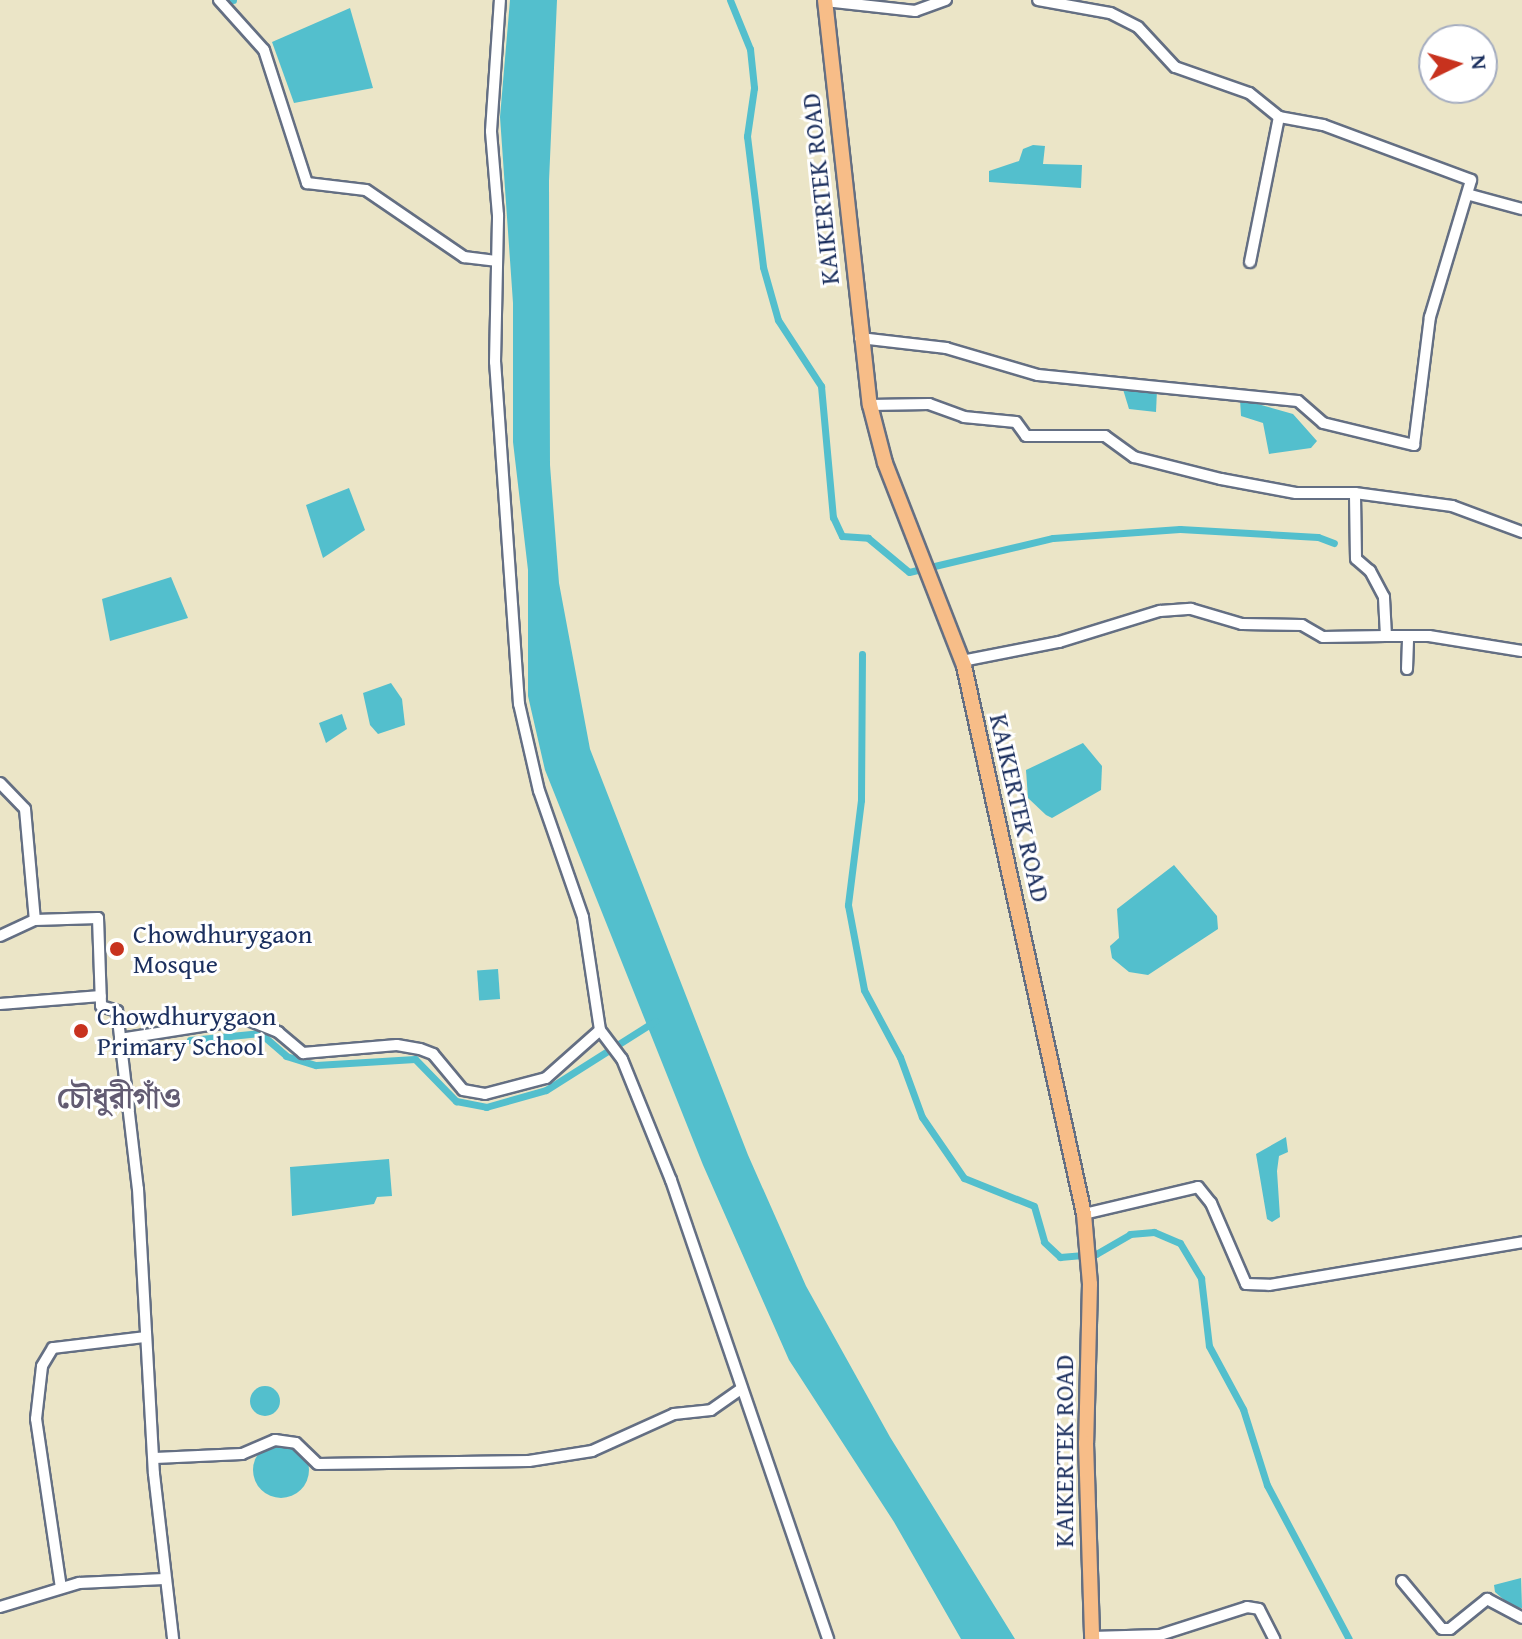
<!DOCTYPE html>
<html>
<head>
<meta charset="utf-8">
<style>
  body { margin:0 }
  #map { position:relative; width:1522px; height:1639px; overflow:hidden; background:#ebe5c7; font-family:"Gentium Book Plus","Noto Serif Bengali",serif }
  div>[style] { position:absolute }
  .water>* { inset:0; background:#53bfcd; transform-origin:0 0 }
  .round { border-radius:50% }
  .canal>* { height:7px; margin:-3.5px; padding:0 3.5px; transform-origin:3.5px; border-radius:3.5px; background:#53bfcd }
  .roads { filter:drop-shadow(2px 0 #646f83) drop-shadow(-2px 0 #646f83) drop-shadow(0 2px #646f83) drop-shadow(0 -2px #646f83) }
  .minor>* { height:10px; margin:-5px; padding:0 5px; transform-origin:5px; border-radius:5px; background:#fff }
  .major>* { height:14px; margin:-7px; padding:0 7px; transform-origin:7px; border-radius:7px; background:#f7bd88 }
  .dots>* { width:22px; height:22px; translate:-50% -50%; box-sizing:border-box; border:4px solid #fff; border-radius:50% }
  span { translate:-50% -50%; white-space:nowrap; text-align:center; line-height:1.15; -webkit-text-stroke:6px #fff; paint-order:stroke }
  .street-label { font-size:26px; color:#1b2f5e }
  .poi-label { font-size:26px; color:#1b2f5e }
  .left { translate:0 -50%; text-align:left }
  .quarter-label { font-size:30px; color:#635c73; font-weight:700 }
  .north { position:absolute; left:1418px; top:24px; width:80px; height:80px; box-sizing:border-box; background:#fff; border:2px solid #a4acbf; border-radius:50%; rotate:85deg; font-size:22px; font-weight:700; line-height:32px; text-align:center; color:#1b2f5e }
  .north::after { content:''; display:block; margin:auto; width:28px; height:36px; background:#c8321e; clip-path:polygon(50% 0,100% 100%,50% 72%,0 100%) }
</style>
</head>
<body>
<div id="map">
  <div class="water">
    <i style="clip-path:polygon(510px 0,557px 0,549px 181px,550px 465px,559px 583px,590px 749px,748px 1155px,806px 1286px,890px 1437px,1015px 1639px,961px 1639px,894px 1522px,789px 1360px,703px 1165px,545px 770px,528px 696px,528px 570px,513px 442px,513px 303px,500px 117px)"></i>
    <i style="clip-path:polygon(350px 8px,373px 88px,294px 103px,272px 42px)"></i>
    <i style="clip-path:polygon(1033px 145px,1045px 146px,1043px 164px,1082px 165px,1081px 188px,989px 182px,989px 171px,1019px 161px,1023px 149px)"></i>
    <i style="clip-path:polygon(1122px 386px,1157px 390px,1156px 412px,1129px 409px)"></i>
    <i style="clip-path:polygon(1240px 399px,1293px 414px,1317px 441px,1311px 448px,1269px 454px,1263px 423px,1241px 416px)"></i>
    <i style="clip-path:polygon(349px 488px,365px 530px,323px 558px,306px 505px)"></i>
    <i style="clip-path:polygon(171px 577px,188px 618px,110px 641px,102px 599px)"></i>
    <i style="clip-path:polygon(391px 683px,402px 699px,405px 725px,378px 734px,370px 725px,363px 693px)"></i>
    <i style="clip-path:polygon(342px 714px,347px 729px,326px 743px,319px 723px)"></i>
    <i style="clip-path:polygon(1083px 743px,1102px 766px,1101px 790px,1052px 818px,1046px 815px,1028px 798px,1026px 770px)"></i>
    <i style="clip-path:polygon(1174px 865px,1217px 916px,1218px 929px,1148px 975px,1129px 972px,1112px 958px,1110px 946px,1119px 938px,1117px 909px)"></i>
    <i style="left:498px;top:969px;width:30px;height:21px;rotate:86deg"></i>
    <i style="clip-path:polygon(1286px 1137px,1288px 1152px,1279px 1156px,1277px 1171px,1280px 1217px,1272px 1222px,1267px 1219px,1256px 1154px)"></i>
    <i style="clip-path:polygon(389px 1159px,392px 1196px,377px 1197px,374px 1204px,292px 1216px,290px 1167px)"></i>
    <i class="round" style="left:250px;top:1386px;width:30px;height:30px"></i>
    <i class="round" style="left:253px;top:1442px;width:56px;height:56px"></i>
    <i style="clip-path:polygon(1521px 1578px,1522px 1608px,1512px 1607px,1495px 1592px,1494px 1585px)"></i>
  </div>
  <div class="canal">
    <i style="left:225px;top:0;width:8px"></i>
    <i style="left:730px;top:0;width:53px;rotate:67.8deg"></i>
    <i style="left:750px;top:49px;width:39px;rotate:84deg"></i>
    <i style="left:754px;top:88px;width:49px;rotate:98.3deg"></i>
    <i style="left:747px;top:136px;width:132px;rotate:83deg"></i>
    <i style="left:763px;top:267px;width:55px;rotate:74.2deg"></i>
    <i style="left:778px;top:320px;width:79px;rotate:56.9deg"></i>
    <i style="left:821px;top:386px;width:132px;rotate:84.8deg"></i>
    <i style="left:833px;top:517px;width:21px;rotate:65deg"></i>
    <i style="left:842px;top:536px;width:26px;rotate:4deg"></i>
    <i style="left:868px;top:538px;width:53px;rotate:39.7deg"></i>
    <i style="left:909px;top:572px;width:148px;rotate:-13.3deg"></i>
    <i style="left:1053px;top:538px;width:127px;rotate:-4.1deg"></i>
    <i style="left:1180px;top:529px;width:138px;rotate:3.3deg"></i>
    <i style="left:1318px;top:537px;width:17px;rotate:21deg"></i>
    <i style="left:862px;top:654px;width:146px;rotate:90.4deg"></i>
    <i style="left:861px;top:800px;width:106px;rotate:97.1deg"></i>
    <i style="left:848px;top:905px;width:86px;rotate:79.3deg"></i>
    <i style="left:864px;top:990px;width:76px;rotate:61.8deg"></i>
    <i style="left:900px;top:1057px;width:64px;rotate:69.9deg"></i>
    <i style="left:922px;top:1117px;width:74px;rotate:55.5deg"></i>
    <i style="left:964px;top:1178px;width:75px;rotate:21.8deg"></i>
    <i style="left:1034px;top:1206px;width:37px;rotate:74deg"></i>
    <i style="left:1044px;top:1242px;width:22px;rotate:43deg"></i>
    <i style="left:1060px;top:1257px;width:36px;rotate:-5deg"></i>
    <i style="left:1096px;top:1254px;width:39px;rotate:-30deg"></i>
    <i style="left:1130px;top:1234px;width:24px;rotate:-5deg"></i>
    <i style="left:1154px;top:1232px;width:28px;rotate:23deg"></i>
    <i style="left:1180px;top:1243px;width:41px;rotate:59deg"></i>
    <i style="left:1201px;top:1278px;width:68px;rotate:83.3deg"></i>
    <i style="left:1209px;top:1346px;width:72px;rotate:61.6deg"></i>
    <i style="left:1243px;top:1409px;width:80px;rotate:72.5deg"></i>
    <i style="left:1267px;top:1485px;width:174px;rotate:62deg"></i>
    <i style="left:190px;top:1040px;width:70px;rotate:-5.7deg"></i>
    <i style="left:260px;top:1033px;width:35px;rotate:41deg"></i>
    <i style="left:286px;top:1056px;width:31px;rotate:17deg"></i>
    <i style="left:316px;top:1065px;width:99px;rotate:-3.5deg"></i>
    <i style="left:415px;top:1059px;width:59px;rotate:45.7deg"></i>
    <i style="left:456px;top:1101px;width:31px;rotate:11deg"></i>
    <i style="left:486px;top:1107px;width:62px;rotate:-15.8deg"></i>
    <i style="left:546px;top:1090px;width:129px;rotate:-32.3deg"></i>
  </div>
  <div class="roads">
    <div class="minor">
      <i style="left:219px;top:0;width:67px;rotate:48deg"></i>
      <i style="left:264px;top:50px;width:140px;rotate:72.1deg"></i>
      <i style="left:307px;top:183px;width:59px;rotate:6.8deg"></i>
      <i style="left:366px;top:190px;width:119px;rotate:34.4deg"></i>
      <i style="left:464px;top:257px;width:32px;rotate:7deg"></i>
      <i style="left:825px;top:1px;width:91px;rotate:6.3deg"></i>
      <i style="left:915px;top:11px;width:33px;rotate:-20deg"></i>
      <i style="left:1470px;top:195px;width:54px;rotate:15.1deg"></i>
      <i style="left:1250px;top:262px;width:148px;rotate:-78.7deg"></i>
      <i style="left:860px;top:338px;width:87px;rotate:6.6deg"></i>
      <i style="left:946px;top:348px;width:96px;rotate:16.4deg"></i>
      <i style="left:1038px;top:375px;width:261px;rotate:5.7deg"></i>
      <i style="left:1298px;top:401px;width:33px;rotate:41deg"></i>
      <i style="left:1323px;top:423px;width:94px;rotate:13.6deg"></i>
      <i style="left:1414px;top:445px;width:129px;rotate:-82.9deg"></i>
      <i style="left:1430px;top:317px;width:143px;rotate:-73.3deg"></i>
      <i style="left:1471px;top:180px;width:158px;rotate:-159.6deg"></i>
      <i style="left:1323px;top:125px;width:45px;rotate:-169.7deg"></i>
      <i style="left:1279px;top:117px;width:38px;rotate:-141deg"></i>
      <i style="left:1249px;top:93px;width:78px;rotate:-160.6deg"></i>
      <i style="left:1175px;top:67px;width:54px;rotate:-132.8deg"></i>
      <i style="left:1138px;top:27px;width:31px;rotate:-153deg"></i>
      <i style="left:1110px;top:13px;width:73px;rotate:-169.8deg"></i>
      <i style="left:870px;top:405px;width:59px;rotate:-1deg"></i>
      <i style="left:929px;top:404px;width:37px;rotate:20deg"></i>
      <i style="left:964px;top:417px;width:52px;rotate:5.5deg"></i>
      <i style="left:1016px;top:422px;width:17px;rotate:54deg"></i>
      <i style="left:1026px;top:436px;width:79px"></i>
      <i style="left:1105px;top:436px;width:36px;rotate:36deg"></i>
      <i style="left:1134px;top:457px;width:90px;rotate:14.2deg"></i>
      <i style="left:1221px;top:479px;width:76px;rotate:10.6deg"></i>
      <i style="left:1296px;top:493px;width:59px"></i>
      <i style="left:1386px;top:636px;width:43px"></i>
      <i style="left:1429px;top:636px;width:94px;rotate:9.2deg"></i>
      <i style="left:962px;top:661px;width:99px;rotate:-11.1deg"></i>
      <i style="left:1059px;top:642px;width:106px;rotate:-17.1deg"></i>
      <i style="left:1160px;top:611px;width:31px;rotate:-4deg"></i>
      <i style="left:1191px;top:609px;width:53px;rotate:16.4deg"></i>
      <i style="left:1242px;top:624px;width:60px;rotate:1deg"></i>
      <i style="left:1302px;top:625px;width:24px;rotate:30deg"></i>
      <i style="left:1323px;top:637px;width:63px;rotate:-0.9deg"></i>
      <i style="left:1386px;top:636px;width:39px;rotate:-93deg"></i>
      <i style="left:1384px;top:597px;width:30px;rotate:-118deg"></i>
      <i style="left:1370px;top:571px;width:18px;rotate:-139deg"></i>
      <i style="left:1356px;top:559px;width:66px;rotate:-90.9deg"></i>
      <i style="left:1355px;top:493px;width:98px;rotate:7.6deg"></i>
      <i style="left:1452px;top:506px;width:75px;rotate:20.4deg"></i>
      <i style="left:1407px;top:669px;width:33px;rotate:-88deg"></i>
      <i style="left:0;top:783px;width:36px;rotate:46deg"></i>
      <i style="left:25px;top:809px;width:111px;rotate:84.9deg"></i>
      <i style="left:35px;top:920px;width:63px;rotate:-1.8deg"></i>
      <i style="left:98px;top:918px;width:88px;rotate:88deg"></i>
      <i style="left:101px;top:1006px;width:17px;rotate:17deg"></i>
      <i style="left:117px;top:1011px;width:179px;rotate:83.3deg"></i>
      <i style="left:138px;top:1189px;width:285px;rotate:86.8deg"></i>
      <i style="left:154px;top:1474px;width:166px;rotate:83.4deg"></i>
      <i style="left:0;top:936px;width:38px;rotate:-25deg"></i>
      <i style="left:0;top:1004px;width:101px;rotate:-4.5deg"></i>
      <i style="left:600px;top:1030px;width:36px;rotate:53deg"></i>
      <i style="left:622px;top:1059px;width:131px;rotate:68deg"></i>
      <i style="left:671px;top:1180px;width:485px;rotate:71.1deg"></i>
      <i style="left:120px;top:1039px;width:128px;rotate:-9deg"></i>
      <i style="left:246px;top:1019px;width:35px;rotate:22deg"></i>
      <i style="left:278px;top:1032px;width:33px;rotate:40deg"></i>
      <i style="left:303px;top:1053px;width:94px;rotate:-4.9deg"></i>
      <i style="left:397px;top:1045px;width:23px;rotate:10deg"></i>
      <i style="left:420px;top:1049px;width:14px;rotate:21deg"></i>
      <i style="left:433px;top:1054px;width:47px;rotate:50.2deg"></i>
      <i style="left:463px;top:1090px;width:22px;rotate:10deg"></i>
      <i style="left:485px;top:1094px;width:63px;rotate:-14.7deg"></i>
      <i style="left:546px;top:1078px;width:72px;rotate:-41.6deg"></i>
      <i style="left:600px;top:1030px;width:114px;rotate:-98.6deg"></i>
      <i style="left:583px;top:917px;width:133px;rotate:-109.2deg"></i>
      <i style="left:539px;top:791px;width:89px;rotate:-102.9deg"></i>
      <i style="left:519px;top:704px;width:343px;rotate:-94deg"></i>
      <i style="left:495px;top:362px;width:147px;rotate:-88.8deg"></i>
      <i style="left:498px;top:215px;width:84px;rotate:-94.8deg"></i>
      <i style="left:491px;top:131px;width:131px;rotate:-86.1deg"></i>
      <i style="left:1084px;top:1214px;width:117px;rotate:-13.3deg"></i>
      <i style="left:1198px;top:1187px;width:21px;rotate:51deg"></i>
      <i style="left:1211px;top:1203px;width:88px;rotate:66.6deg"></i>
      <i style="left:1246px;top:1284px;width:23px;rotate:2deg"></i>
      <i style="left:1269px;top:1285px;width:257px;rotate:-9.6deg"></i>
      <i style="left:155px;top:1458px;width:87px;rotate:-2.6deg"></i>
      <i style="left:242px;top:1454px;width:36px;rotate:-23deg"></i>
      <i style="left:275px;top:1440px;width:21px;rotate:8deg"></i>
      <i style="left:296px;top:1443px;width:30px;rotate:44deg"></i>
      <i style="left:318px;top:1464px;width:211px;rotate:-0.8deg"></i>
      <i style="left:529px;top:1461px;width:64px;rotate:-9deg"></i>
      <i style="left:592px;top:1451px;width:90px;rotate:-24.3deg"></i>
      <i style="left:674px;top:1414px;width:37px;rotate:-6deg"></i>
      <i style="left:711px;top:1410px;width:37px;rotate:-35deg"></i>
      <i style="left:1402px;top:1581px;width:62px;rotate:50.2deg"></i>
      <i style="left:1442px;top:1629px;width:8px"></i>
      <i style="left:1450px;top:1629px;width:48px;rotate:-39deg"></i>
      <i style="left:1487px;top:1599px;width:40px;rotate:28deg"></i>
      <i style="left:61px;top:1588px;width:171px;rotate:-98.4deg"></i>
      <i style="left:36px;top:1419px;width:53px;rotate:-83.5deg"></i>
      <i style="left:42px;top:1366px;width:21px;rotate:-59deg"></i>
      <i style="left:53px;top:1348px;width:93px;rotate:-6.8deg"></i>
      <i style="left:0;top:1607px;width:83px;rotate:-16.9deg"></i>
      <i style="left:79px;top:1583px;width:85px;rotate:-2.7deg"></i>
      <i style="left:1092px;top:1637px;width:68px;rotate:-1.7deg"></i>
      <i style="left:1160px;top:1635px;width:91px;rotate:-17.8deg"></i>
      <i style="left:1247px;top:1607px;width:12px;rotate:9deg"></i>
      <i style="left:1259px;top:1609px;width:34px;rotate:63deg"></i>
    </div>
    <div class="major">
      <i style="left:825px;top:0;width:407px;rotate:83.7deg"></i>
      <i style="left:870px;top:405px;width:60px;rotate:75.5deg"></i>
      <i style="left:885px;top:463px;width:218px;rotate:68.7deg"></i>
      <i style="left:964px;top:666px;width:561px;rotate:77.65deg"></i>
      <i style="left:1084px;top:1214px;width:70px;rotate:85.1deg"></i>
      <i style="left:1090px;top:1284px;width:159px;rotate:91.4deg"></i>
      <i style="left:1086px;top:1443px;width:196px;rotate:88.2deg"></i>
    </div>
  </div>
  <div class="dots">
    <i style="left:117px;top:949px;background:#c8321e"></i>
    <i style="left:81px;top:1031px;background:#c8321e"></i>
  </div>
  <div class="street-label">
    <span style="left:820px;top:189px;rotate:-96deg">KAIKERTEK ROAD</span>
    <span style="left:1020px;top:808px;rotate:77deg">KAIKERTEK ROAD</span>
    <span style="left:1064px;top:1451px;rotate:-90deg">KAIKERTEK ROAD</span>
  </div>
  <div class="poi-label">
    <span class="left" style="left:133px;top:949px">Chowdhurygaon<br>Mosque</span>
    <span class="left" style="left:97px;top:1031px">Chowdhurygaon<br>Primary School</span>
  </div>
  <div class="quarter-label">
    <span style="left:119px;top:1097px">চৌধুরীগাঁও</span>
  </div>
  <div class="north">N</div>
</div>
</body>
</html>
